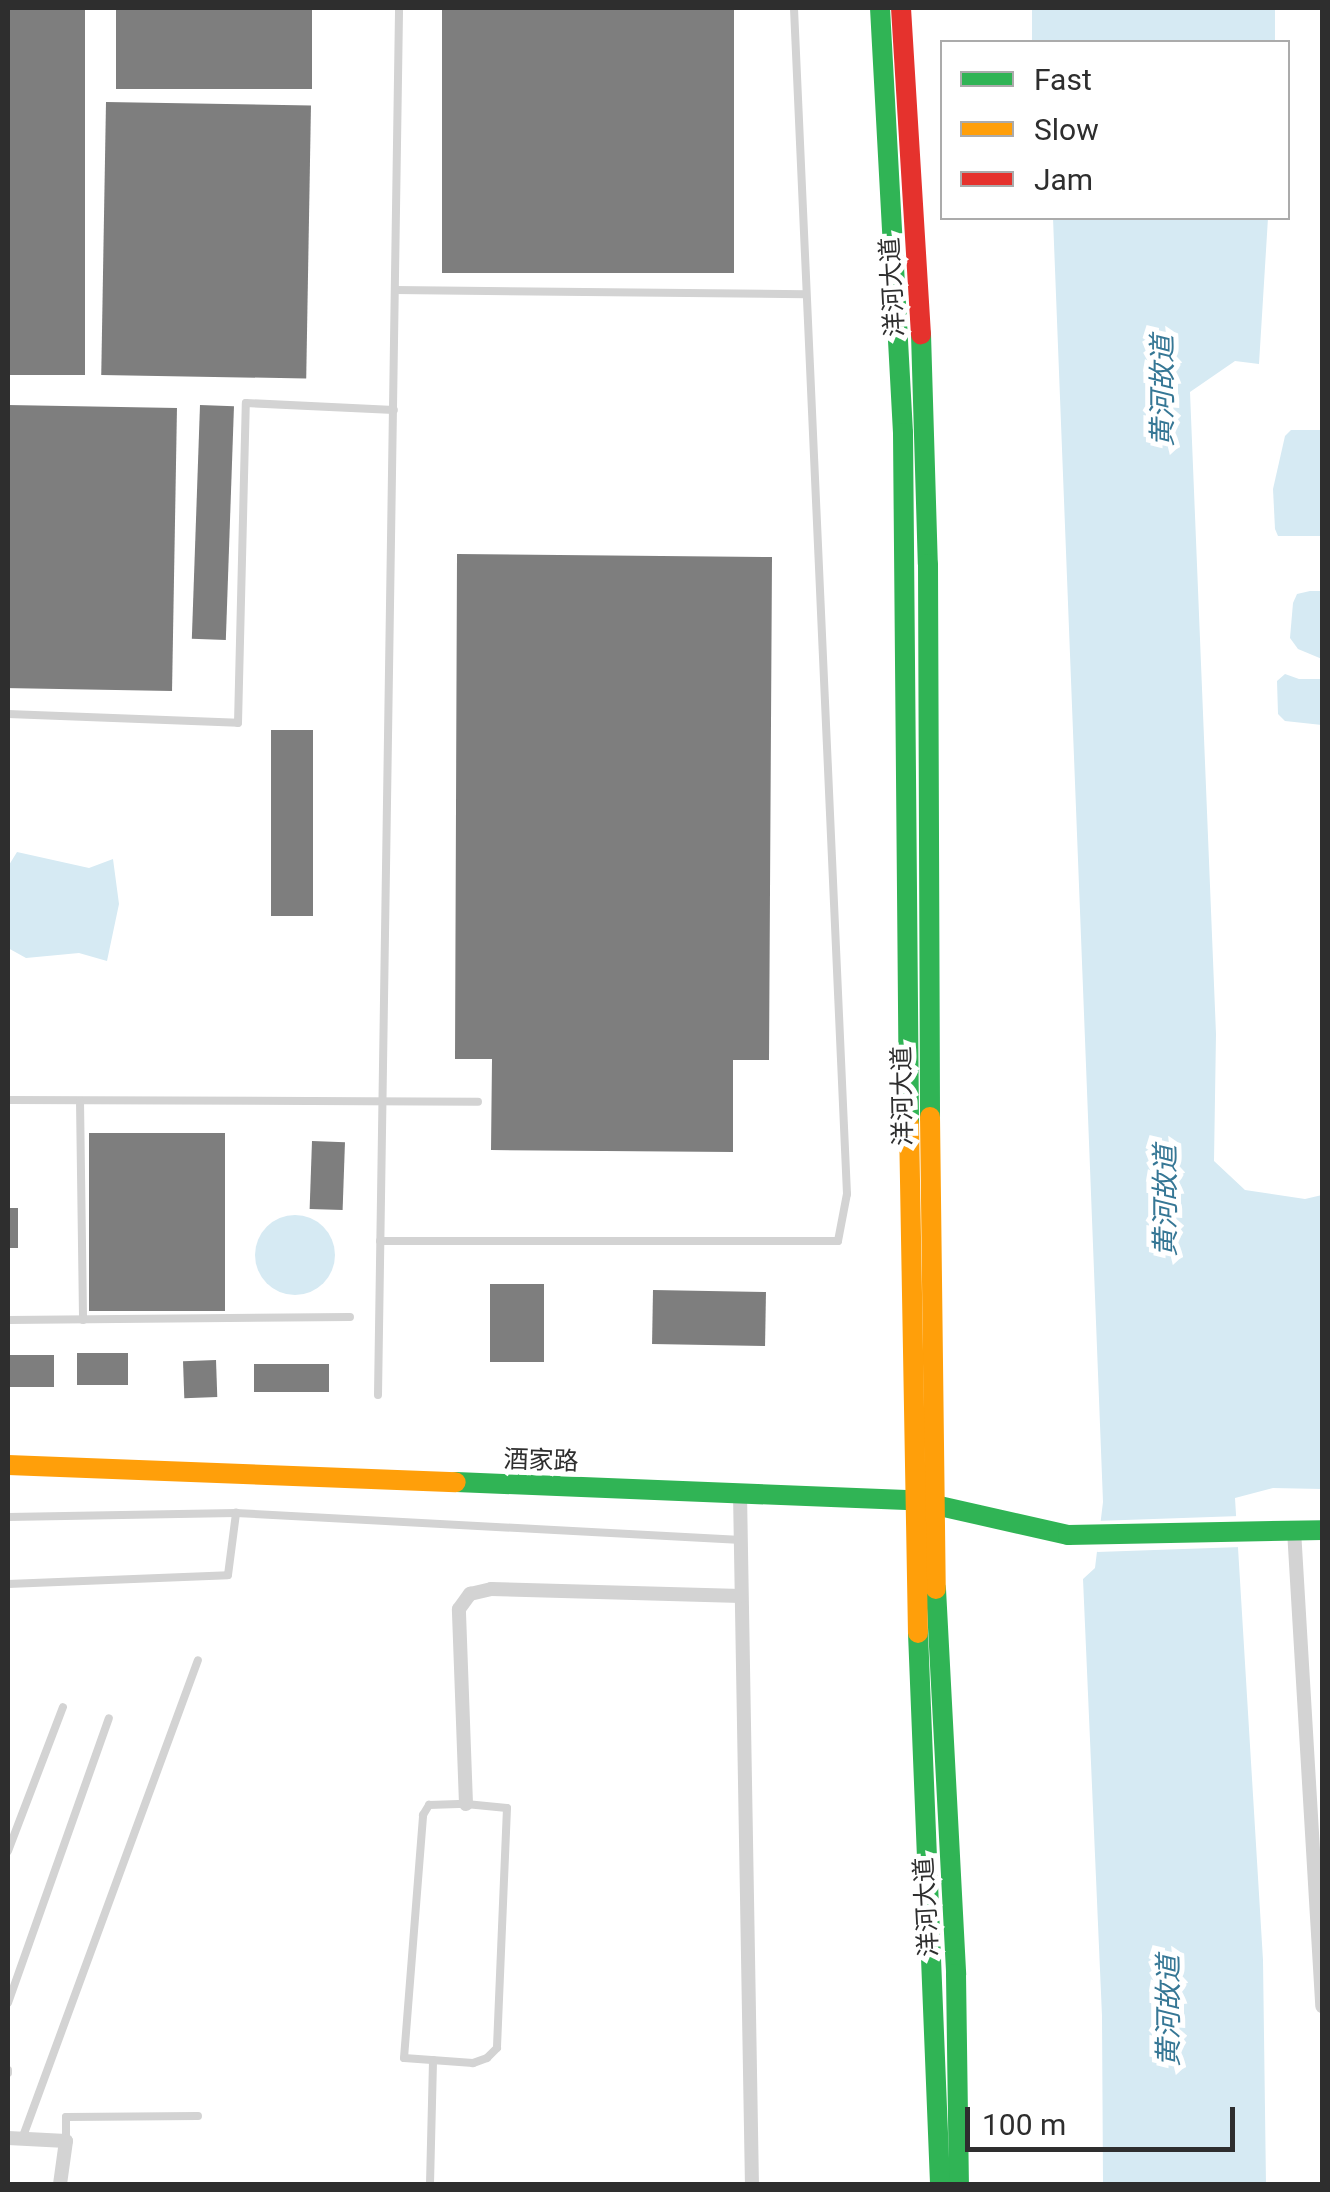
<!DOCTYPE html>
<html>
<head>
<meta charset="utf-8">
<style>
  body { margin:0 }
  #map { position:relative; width:1330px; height:2192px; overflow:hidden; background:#fff; font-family:Roboto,"Noto Sans SC",sans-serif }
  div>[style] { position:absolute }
  .water>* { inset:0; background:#d6eaf3; transform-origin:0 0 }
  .round { border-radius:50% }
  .pier>* { inset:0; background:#fff; transform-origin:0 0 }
  .building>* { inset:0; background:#7e7e7e; transform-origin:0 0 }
  .lane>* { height:8px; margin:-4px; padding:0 4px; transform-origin:4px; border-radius:4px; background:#d3d3d3 }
  .street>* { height:14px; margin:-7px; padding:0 7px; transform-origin:7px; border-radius:7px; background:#d3d3d3 }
  .fast>* { height:20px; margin:-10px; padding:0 10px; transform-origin:10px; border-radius:10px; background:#30b455 }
  .slow>* { height:20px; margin:-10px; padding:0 10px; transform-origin:10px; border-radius:10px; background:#ff9f0a }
  .jam>* { height:20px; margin:-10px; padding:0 10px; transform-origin:10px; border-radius:10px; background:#e5322d }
  span { translate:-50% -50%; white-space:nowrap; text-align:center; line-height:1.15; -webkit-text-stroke:10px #fff; paint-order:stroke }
  .street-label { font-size:25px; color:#2e2e2e }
  .water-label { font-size:28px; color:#367795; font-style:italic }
  .frame { position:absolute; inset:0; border:10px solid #2e2e2e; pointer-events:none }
  .legend { position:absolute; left:940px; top:40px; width:350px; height:180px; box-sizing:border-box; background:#fff; border:2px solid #ababab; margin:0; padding:12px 18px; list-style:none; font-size:30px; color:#2e2e2e }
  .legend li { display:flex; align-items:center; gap:20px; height:50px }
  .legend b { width:50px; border:2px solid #ababab }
  .scale { position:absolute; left:965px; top:2107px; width:270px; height:45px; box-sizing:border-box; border:5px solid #2e2e2e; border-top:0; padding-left:12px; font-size:30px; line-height:35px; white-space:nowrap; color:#2e2e2e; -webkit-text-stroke:8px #fff; paint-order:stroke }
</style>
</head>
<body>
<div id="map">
  <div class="water">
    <i style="left:1032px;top:8px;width:243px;height:34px"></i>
    <i style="clip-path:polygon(1053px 218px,1268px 218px,1259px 364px,1235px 361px,1190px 392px,1216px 1034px,1214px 1161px,1245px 1190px,1305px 1199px,1322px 1195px,1322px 1489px,1273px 1488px,1235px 1498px,1263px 1960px,1266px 2184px,1103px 2184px,1102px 2016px,1083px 1579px,1095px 1568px,1103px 1502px)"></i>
    <i style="clip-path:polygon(1291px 430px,1322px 430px,1322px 536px,1278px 536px,1275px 529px,1273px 489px,1285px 436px)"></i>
    <i style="clip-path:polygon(1310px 591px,1322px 591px,1322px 659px,1298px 649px,1290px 638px,1293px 603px,1297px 594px)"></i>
    <i style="clip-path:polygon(1285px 674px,1299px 679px,1322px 679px,1322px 725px,1285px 721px,1278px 714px,1277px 681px)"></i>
    <i style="clip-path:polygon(17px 852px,89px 868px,113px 859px,119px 904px,107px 961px,79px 953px,26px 958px,8px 948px,9px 865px)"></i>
    <i class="round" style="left:255px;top:1215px;width:80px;height:80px"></i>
  </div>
  <div class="pier">
    <i style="left:1240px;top:1516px;width:31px;height:144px;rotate:88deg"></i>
  </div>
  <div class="building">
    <i style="left:8px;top:8px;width:77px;height:367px"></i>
    <i style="left:116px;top:8px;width:196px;height:81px"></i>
    <i style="left:442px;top:8px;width:292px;height:265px"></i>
    <i style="left:106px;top:102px;width:205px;height:273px;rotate:1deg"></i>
    <i style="left:8px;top:405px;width:169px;height:283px;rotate:1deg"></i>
    <i style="left:200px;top:405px;width:34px;height:234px;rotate:2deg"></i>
    <i style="clip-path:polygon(457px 554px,772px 557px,769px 1060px,733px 1060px,733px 1152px,491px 1150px,492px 1059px,455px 1059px)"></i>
    <i style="left:313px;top:730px;width:186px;height:42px;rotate:90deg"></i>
    <i style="left:89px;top:1133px;width:136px;height:178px"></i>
    <i style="left:312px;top:1141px;width:33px;height:68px;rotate:2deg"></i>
    <i style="left:8px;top:1208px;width:10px;height:40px"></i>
    <i style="left:490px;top:1284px;width:54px;height:78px"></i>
    <i style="left:653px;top:1290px;width:113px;height:54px;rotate:1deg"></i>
    <i style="left:77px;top:1353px;width:51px;height:32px"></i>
    <i style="left:8px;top:1355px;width:46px;height:32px"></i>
    <i style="left:216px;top:1360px;width:37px;height:33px;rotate:88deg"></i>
    <i style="left:254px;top:1364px;width:75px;height:28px"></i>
  </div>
  <div class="lane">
    <i style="left:395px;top:290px;width:411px;rotate:0.6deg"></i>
    <i style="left:8px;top:714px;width:230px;rotate:2.2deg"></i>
    <i style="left:238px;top:723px;width:320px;rotate:-88.6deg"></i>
    <i style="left:246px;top:403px;width:148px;rotate:2.7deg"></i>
    <i style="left:8px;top:1100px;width:470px;rotate:0.2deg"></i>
    <i style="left:80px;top:1101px;width:219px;rotate:89.2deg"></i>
    <i style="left:380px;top:1241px;width:458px"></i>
    <i style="left:838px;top:1241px;width:48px;rotate:-79.2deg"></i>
    <i style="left:847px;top:1194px;width:1187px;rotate:-92.56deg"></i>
    <i style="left:8px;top:1320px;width:342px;rotate:-0.5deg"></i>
    <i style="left:378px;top:1395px;width:1387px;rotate:-89.13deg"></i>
    <i style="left:8px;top:1517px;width:228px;rotate:-1deg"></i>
    <i style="left:236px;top:1513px;width:506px;rotate:3.06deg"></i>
    <i style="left:8px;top:1584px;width:220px;rotate:-2.3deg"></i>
    <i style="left:228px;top:1575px;width:63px;rotate:-82.6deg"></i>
    <i style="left:466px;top:1804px;width:41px;rotate:5.6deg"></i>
    <i style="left:507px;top:1808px;width:240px;rotate:92.4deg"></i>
    <i style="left:497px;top:2048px;width:14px;rotate:135deg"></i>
    <i style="left:487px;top:2058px;width:15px;rotate:160deg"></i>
    <i style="left:473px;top:2063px;width:69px;rotate:-175.9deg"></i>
    <i style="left:404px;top:2058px;width:244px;rotate:-85.5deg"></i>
    <i style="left:423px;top:1815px;width:12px;rotate:-59deg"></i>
    <i style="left:429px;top:1805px;width:37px;rotate:-2deg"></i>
    <i style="left:8px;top:1851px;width:154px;rotate:-69.1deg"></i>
    <i style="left:8px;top:2003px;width:302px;rotate:-70.5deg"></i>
    <i style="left:8px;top:2070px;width:3px;rotate:90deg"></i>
    <i style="left:22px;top:2139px;width:510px;rotate:-69.83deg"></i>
    <i style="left:66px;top:2141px;width:24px;rotate:-90deg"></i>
    <i style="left:66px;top:2117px;width:132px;rotate:-0.4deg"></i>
    <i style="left:430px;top:2184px;width:124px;rotate:-88.6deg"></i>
  </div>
  <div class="street">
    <i style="left:740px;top:1493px;width:691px;rotate:89.01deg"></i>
    <i style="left:1294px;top:1530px;width:477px;rotate:86.6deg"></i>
    <i style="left:466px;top:1804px;width:195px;rotate:-92.1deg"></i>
    <i style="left:459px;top:1609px;width:19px;rotate:-54deg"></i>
    <i style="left:470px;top:1594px;width:22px;rotate:-13deg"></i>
    <i style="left:491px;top:1589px;width:250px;rotate:1.6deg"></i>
    <i style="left:8px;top:2138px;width:58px;rotate:3deg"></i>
    <i style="left:66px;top:2141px;width:43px;rotate:97.9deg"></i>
  </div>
  <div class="fast">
    <i style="left:880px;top:8px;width:426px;rotate:86.9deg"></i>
    <i style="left:903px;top:433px;width:691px;rotate:89.5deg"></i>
    <i style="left:921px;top:334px;width:230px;rotate:88.3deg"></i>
    <i style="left:928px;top:564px;width:553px;rotate:89.79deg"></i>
    <i style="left:456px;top:1482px;width:457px;rotate:2.3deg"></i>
    <i style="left:913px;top:1500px;width:159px;rotate:12.7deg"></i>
    <i style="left:1068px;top:1535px;width:254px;rotate:-1.1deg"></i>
    <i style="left:936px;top:1589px;width:386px;rotate:87deg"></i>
    <i style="left:956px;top:1974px;width:210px;rotate:89.2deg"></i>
    <i style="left:918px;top:1633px;width:551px;rotate:87.71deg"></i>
  </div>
  <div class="slow">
    <i style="left:930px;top:1117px;width:472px;rotate:89.3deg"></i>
    <i style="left:909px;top:1124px;width:509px;rotate:88.99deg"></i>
    <i style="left:8px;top:1465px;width:448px;rotate:2.2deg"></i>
  </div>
  <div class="jam">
    <i style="left:901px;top:8px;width:327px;rotate:86.5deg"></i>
  </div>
  <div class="street-label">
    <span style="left:893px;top:287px;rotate:-93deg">洋河大道</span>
    <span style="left:903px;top:1096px;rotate:-91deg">洋河大道</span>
    <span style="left:541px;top:1461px;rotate:2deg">酒家路</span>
    <span style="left:927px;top:1907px;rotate:-93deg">洋河大道</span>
  </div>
  <div class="water-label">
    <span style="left:1163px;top:391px;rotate:-90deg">黄河故道</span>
    <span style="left:1166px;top:1201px;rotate:-90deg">黄河故道</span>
    <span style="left:1169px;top:2011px;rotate:-90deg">黄河故道</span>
  </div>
  <div class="frame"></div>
  <ul class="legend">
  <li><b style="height:12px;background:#30b455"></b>Fast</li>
  <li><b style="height:12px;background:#ff9f0a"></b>Slow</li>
  <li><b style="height:12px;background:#e5322d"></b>Jam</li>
  </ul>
  <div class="scale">100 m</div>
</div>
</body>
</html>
